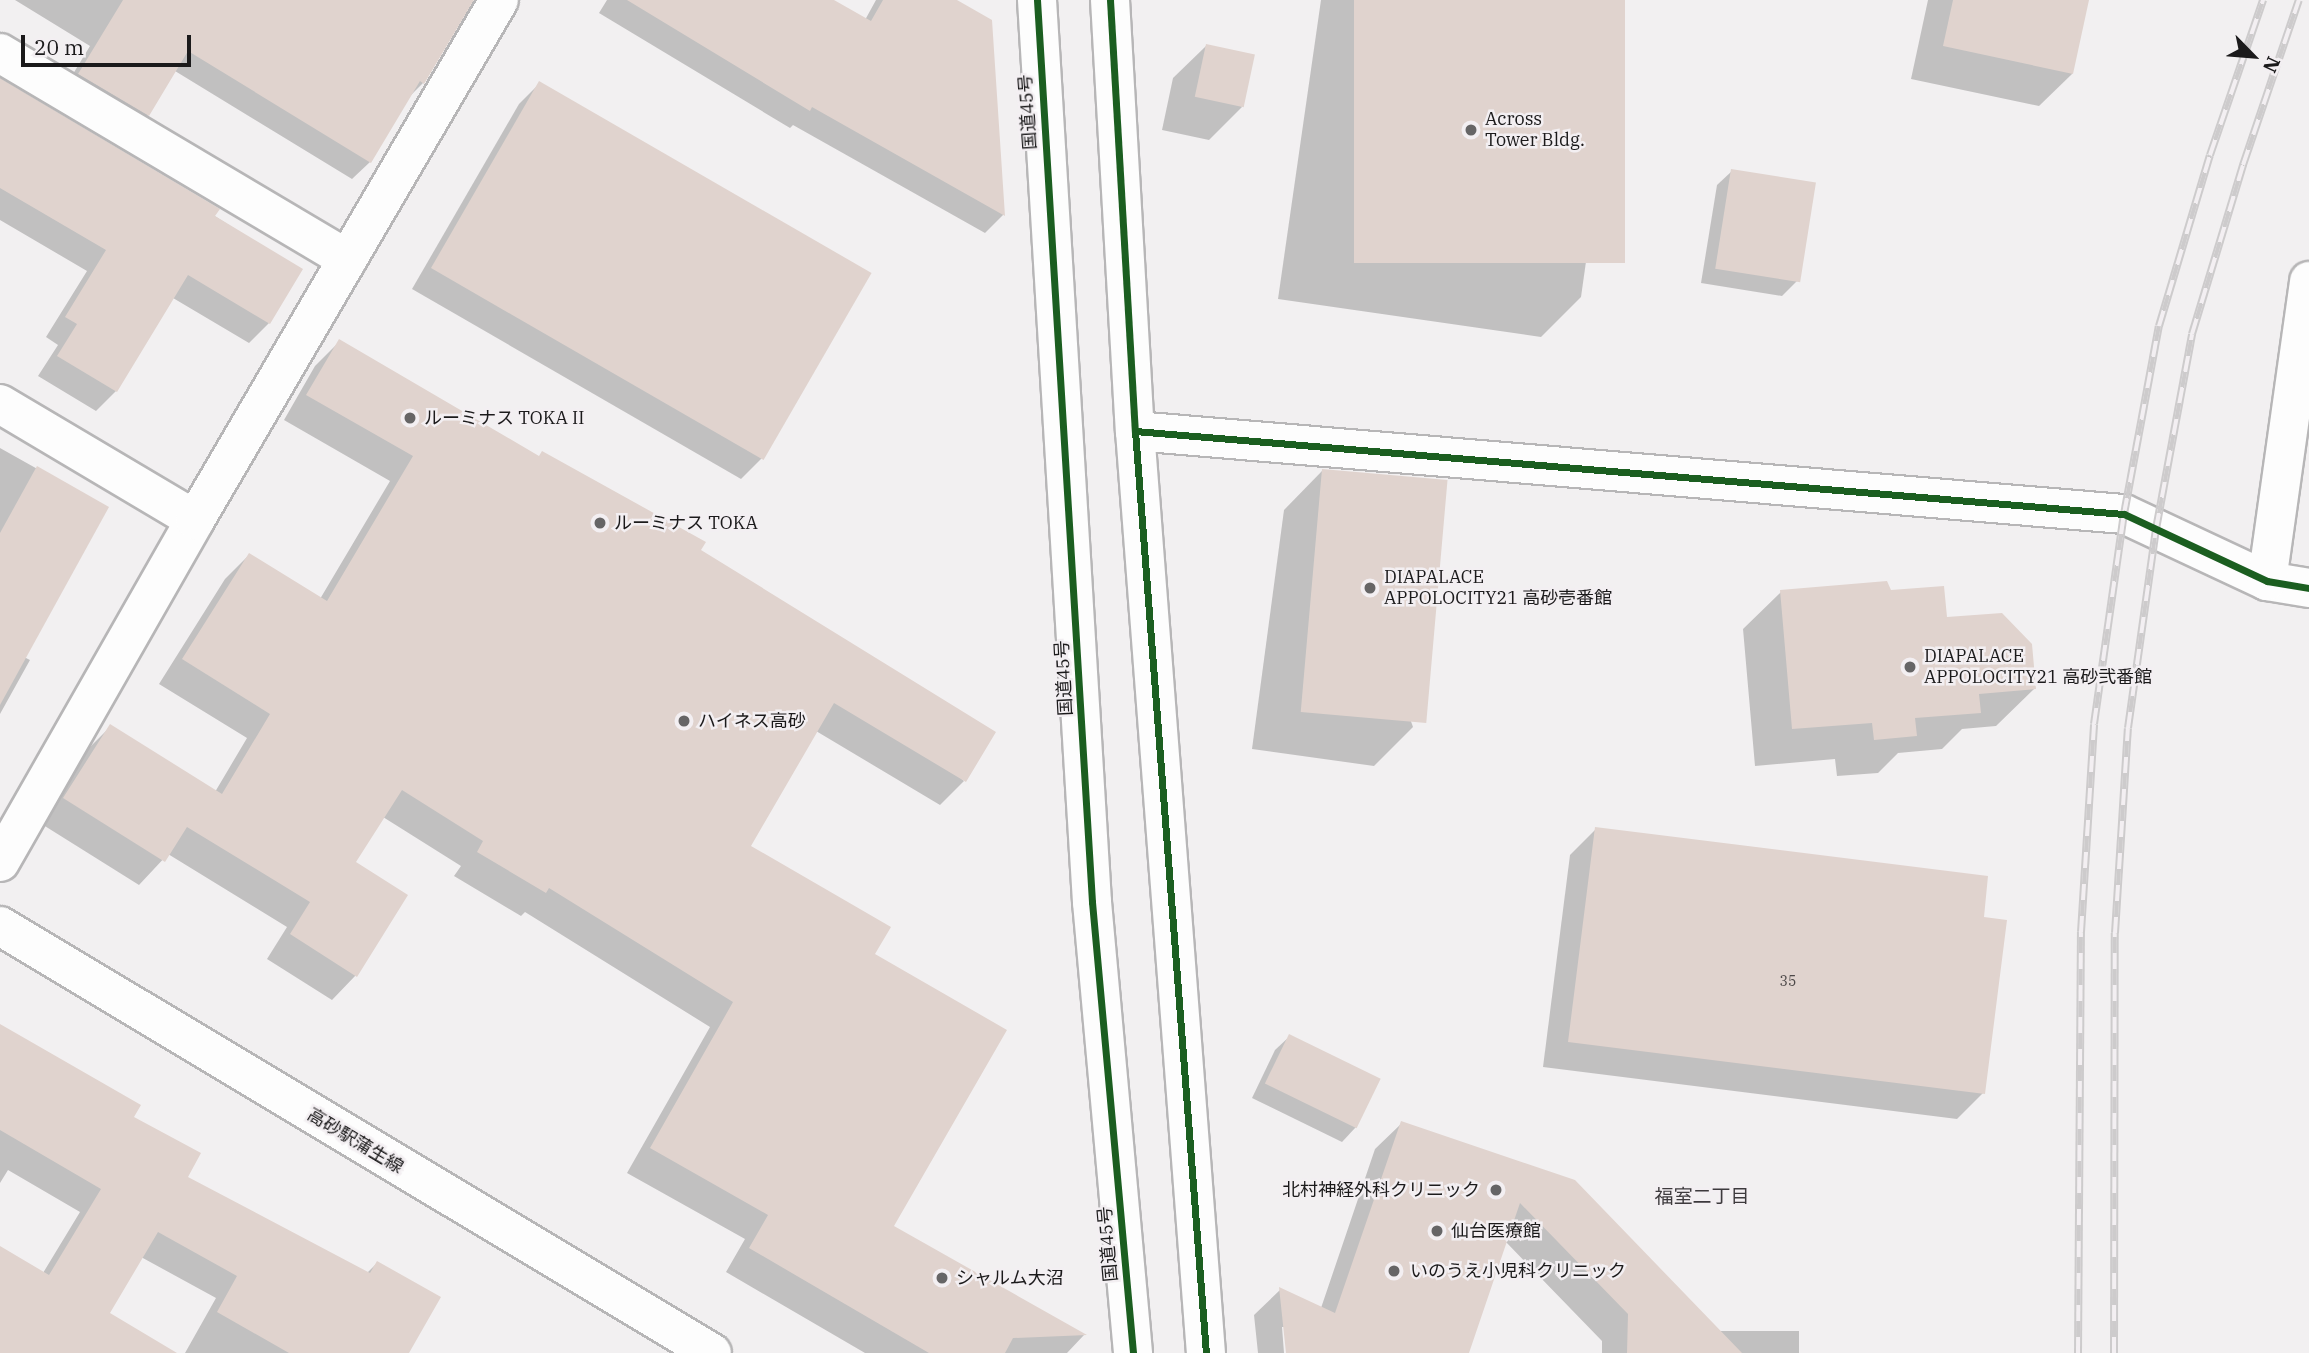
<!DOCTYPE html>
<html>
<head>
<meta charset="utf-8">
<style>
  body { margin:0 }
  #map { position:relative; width:2309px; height:1353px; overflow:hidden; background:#f2f0f1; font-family:"IBM Plex Serif","Noto Sans JP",serif }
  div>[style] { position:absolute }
  .shadow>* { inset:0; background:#0003 }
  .building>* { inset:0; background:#e0d3ce; transform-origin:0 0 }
  .roads { filter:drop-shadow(2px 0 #b7b6b7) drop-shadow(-2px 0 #b7b6b7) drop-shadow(0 2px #b7b6b7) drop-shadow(0 -2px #b7b6b7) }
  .minor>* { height:38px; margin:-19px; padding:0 19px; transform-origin:19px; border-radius:19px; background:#fdfdfd }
  .highway>* { height:38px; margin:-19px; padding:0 19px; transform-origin:19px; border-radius:19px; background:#fdfdfd }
  .rail>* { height:8px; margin-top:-4px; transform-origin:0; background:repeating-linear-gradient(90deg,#f3eff2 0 16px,#cdcbcc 0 32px); box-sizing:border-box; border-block:2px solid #cdcbcc }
  .cycleway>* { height:7px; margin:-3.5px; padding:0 3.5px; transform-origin:3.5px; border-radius:3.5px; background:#1b5e20 }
  .dots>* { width:19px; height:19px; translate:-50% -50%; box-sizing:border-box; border:4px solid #f3eff2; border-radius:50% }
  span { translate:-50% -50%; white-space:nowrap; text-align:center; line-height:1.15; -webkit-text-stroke:5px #f3eff2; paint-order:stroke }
  .number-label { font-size:14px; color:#4c4848 }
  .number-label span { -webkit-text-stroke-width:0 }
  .street-label { font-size:18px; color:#1b1a1b }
  .poi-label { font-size:18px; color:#1b1a1b }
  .left { translate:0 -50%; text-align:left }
  .right { translate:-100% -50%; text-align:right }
  .neighbourhood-label { font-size:19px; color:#3d3a3d }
  .north { position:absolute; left:2218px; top:21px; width:70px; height:70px; -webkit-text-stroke:5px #f3eff2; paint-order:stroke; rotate:115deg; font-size:19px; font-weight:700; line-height:28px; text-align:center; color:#1b1a1b }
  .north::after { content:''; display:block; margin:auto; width:24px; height:32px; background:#1b1a1b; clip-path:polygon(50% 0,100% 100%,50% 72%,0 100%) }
  .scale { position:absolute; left:21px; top:35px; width:170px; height:32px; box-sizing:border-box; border:4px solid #1b1a1b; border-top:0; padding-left:9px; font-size:21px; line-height:24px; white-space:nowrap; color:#1b1a1b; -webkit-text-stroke:5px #f3eff2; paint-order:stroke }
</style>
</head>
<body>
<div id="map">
  <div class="shadow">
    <i style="clip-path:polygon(15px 0,472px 0,423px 83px,408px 98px,370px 162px,352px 179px,175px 71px,148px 115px,130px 132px,62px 92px,90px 46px)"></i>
    <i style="clip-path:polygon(607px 0,831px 0,865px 20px,876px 0,953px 0,990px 21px,1003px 215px,985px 233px,793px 125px,790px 128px,599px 13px)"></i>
    <i style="clip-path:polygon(1321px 0,1623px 0,1581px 297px,1541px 337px,1278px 299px)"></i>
    <i style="clip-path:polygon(1928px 0,2088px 0,2072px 74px,2039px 106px,1911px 79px)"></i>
    <i style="clip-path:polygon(1206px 46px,1242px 107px,1209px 140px,1162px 130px,1173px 78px)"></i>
    <i style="clip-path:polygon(0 80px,300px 270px,269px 323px,249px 343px,173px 298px,116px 391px,96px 411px,38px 376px,58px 345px,46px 337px,87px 271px,0 220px)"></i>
    <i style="clip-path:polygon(540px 83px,762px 458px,741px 479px,412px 289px,519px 104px)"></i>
    <i style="clip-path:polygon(1732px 171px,1797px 281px,1782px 296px,1701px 283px,1717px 185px)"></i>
    <i style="clip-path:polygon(339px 342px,699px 551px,964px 781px,940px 805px,816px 731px,749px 846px,873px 954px,891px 1227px,1084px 1335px,1067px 1353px,865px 1353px,726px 1272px,745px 1239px,627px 1173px,710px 1027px,525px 912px,521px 916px,454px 876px,461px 866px,383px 817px,353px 863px,356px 975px,332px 1000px,267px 959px,287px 927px,168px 854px,139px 885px,40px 823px,86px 751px,111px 726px,215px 792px,247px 738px,159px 684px,225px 579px,249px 555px,320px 599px,390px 481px,284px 420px,315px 366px)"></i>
    <i style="clip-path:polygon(0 448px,107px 508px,24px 657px,30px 660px,0 714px)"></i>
    <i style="clip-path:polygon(1323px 470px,1413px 727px,1374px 766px,1252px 749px,1284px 510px)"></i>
    <i style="clip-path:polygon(1781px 592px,1890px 592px,1945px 619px,2034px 689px,1996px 726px,1962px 729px,1942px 749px,1898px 753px,1878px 773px,1837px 776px,1835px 759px,1755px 766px,1743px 629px)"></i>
    <i style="clip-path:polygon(1596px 829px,1982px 919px,1983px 1093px,1957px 1119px,1543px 1067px,1570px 855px)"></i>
    <i style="clip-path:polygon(0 1026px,132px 1118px,186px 1178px,366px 1274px,377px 1263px,407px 1353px,185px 1353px,216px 1298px,141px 1257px,108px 1314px,174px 1353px,0 1353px,0 1248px,43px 1273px,80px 1212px,8px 1170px,0 1183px)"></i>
    <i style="clip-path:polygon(1290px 1036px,1379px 1079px,1356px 1127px,1342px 1142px,1252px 1098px,1275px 1050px)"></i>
    <i style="clip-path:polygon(1402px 1123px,1718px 1331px,1799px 1331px,1799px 1353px,1602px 1353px,1602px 1341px,1505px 1241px,1467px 1353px,1288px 1353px,1285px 1327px,1282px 1327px,1284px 1353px,1258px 1353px,1254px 1315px,1280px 1290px,1321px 1308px,1375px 1149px)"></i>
  </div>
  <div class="building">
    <i style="clip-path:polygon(123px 0,474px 0,424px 84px,420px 81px,371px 163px,188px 51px,149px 116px,78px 74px)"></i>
    <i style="clip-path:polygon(627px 0,834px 0,871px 21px,883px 0,957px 0,992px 20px,1005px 216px,812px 107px,810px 111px)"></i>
    <i style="left:1354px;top:0;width:271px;height:263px"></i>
    <i style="clip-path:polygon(1953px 0,2089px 0,2073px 74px,1943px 46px)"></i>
    <i style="left:1206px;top:44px;width:50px;height:54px;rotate:12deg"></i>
    <i style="clip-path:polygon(0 78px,220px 209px,215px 216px,303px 269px,270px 324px,188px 275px,117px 392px,57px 356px,77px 324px,65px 317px,106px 250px,0 188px)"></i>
    <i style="left:539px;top:81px;width:384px;height:216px;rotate:30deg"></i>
    <i style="left:1731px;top:169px;width:86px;height:101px;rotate:9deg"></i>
    <i style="clip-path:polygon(339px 339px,539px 456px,542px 451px,706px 542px,701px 550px,996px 732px,966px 782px,834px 703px,751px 846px,891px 927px,875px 954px,1007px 1030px,894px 1226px,1087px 1335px,1013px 1338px,1005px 1353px,929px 1353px,749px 1248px,768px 1215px,650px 1148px,733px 1002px,549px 888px,546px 893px,477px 852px,483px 841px,402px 790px,356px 862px,408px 895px,357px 977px,290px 934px,310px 902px,187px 827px,165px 862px,63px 798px,110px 724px,222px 794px,270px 714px,182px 659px,249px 553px,327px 601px,413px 456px,306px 395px)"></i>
    <i style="clip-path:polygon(37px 466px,109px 507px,0 705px,0 533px)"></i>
    <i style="left:1322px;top:469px;width:126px;height:244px;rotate:5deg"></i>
    <i style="clip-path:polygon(1887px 581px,1891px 590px,1944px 586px,1947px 617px,2002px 613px,2032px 644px,2036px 689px,1979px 694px,1981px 713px,1915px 718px,1917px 736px,1874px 740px,1872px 723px,1792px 729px,1780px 590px)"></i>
    <i style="clip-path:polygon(1595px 827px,1988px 876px,1984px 917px,2007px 920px,1985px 1094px,1568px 1042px)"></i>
    <i style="clip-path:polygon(0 1024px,141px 1105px,134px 1117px,201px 1153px,188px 1177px,370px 1273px,377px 1261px,441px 1297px,409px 1353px,289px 1353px,217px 1312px,237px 1276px,158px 1232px,110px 1313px,177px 1353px,0 1353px,0 1246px,49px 1275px,101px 1189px,0 1130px)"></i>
    <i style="left:1289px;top:1034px;width:102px;height:55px;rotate:26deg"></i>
    <i style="clip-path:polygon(1401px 1121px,1575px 1180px,1742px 1353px,1627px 1353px,1628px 1314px,1520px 1203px,1469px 1353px,1286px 1353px,1279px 1287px,1335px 1313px)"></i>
  </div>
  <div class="roads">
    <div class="minor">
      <i style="left:0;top:53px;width:404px;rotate:30.7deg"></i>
      <i style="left:0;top:404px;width:227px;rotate:30.7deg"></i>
      <i style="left:1135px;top:431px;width:992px;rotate:4.8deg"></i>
      <i style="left:2124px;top:514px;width:158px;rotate:25.1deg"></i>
      <i style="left:2267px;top:581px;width:43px;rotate:9.5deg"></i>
      <i style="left:2267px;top:581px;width:303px;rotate:-82deg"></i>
      <i style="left:0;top:862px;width:394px;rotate:-60.3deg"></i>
      <i style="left:195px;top:520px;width:602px;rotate:-59.69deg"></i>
      <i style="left:0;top:926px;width:830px;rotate:30.95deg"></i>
    </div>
    <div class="highway">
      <i style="left:1037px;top:0;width:904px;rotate:86.51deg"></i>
      <i style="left:1092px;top:902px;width:453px;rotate:84.8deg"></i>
      <i style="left:1110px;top:0;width:432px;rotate:86.7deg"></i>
      <i style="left:1135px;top:431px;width:925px;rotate:85.6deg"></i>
    </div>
  </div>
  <div class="rail">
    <i style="left:2078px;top:1353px;width:421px;rotate:-89.6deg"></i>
    <i style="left:2081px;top:932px;width:208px;rotate:-86.4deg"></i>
    <i style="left:2094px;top:724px;width:212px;rotate:-81.9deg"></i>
    <i style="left:2124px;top:514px;width:191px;rotate:-79.5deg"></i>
    <i style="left:2159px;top:326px;width:178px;rotate:-73.4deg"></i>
    <i style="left:2210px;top:155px;width:164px;rotate:-71.1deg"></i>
    <i style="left:2114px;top:1353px;width:420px;rotate:-89.9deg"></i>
    <i style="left:2115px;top:933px;width:205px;rotate:-86.4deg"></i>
    <i style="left:2128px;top:728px;width:201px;rotate:-82deg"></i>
    <i style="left:2156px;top:529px;width:198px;rotate:-79.5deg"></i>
    <i style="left:2192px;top:334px;width:177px;rotate:-73.2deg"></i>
    <i style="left:2243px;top:165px;width:174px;rotate:-71.3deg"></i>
  </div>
  <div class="cycleway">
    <i style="left:1037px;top:0;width:904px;rotate:86.51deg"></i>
    <i style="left:1092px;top:902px;width:453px;rotate:84.8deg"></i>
    <i style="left:1110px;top:0;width:432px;rotate:86.7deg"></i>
    <i style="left:1135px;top:431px;width:925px;rotate:85.6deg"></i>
    <i style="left:1135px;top:431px;width:992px;rotate:4.8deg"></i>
    <i style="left:2124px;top:514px;width:158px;rotate:25.1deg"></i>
    <i style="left:2267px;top:581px;width:43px;rotate:9.5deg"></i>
  </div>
  <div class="dots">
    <i style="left:1471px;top:130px;background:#666566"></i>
    <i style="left:410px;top:418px;background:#666566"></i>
    <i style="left:600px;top:523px;background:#666566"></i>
    <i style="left:1370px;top:588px;background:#666566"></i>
    <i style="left:1910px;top:667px;background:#666566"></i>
    <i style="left:684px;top:721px;background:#666566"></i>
    <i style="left:1496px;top:1190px;background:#666566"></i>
    <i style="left:1437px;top:1231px;background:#666566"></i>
    <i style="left:1394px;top:1271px;background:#666566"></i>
    <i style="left:942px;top:1278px;background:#666566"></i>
  </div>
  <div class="number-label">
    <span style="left:1788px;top:981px">35</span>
  </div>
  <div class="street-label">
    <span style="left:1028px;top:112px;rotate:-94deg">国道45号</span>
    <span style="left:1064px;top:678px;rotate:-93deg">国道45号</span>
    <span style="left:355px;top:1141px;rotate:31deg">高砂駅蒲生線</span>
    <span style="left:1108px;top:1244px;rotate:-95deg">国道45号</span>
  </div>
  <div class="poi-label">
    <span class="left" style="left:1485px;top:130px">Across<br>Tower Bldg.</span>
    <span class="left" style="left:424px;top:418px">ルーミナス TOKA II</span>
    <span class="left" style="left:614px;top:523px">ルーミナス TOKA</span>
    <span class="left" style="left:1384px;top:588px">DIAPALACE<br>APPOLOCITY21 高砂壱番館</span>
    <span class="left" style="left:1924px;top:667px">DIAPALACE<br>APPOLOCITY21 高砂弐番館</span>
    <span class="left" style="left:698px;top:721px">ハイネス高砂</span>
    <span class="right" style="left:1480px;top:1190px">北村神経外科クリニック</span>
    <span class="left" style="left:1451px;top:1231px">仙台医療館</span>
    <span class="left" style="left:1410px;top:1271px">いのうえ小児科クリニック</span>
    <span class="left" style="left:956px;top:1278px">シャルム大沼</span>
  </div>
  <div class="neighbourhood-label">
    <span style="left:1702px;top:1197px">福室二丁目</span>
  </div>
  <div class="north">N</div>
  <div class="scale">20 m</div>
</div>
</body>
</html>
